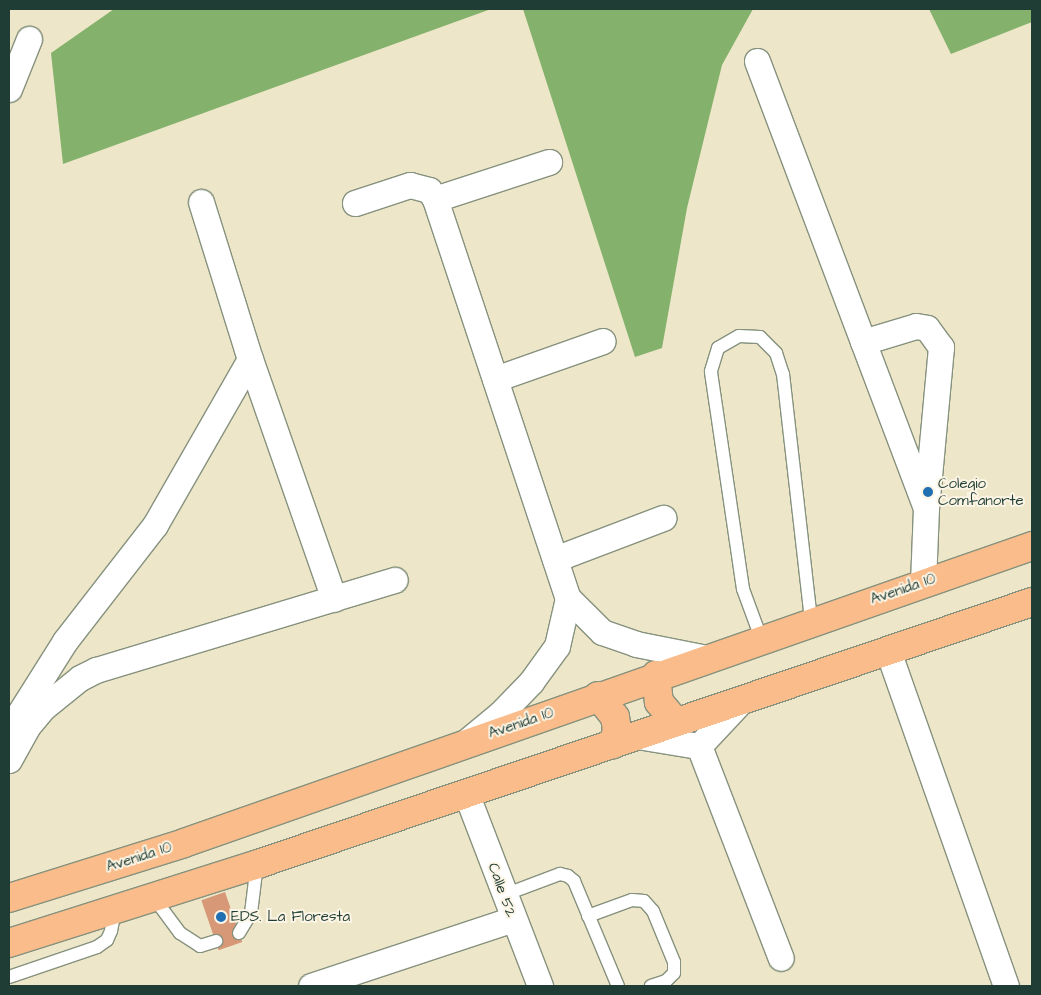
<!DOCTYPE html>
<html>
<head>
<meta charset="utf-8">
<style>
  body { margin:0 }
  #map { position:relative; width:1041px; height:995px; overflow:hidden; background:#ede6c8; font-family:"Architects Daughter",sans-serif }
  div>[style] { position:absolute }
  .forest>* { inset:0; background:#84b26c }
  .building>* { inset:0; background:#d69877; transform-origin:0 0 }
  .roads { filter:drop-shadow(1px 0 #86927e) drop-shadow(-1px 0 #86927e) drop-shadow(0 1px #86927e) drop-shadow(0 -1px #86927e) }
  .service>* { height:12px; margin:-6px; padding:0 6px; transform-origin:6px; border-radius:6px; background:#fff }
  .minor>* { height:25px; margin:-12.5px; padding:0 12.5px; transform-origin:12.5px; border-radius:12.5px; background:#fff }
  .primary>* { height:28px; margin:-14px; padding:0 14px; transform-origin:14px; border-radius:14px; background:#f9bc8a }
  .dots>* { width:14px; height:14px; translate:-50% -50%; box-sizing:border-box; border:2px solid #fcf5e5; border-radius:50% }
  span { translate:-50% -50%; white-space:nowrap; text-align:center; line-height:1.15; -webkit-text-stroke:4px #fcf5e5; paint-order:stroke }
  .poi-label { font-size:15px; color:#1f3d34 }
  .left { translate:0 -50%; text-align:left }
  .street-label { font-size:15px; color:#1f3d34 }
  .frame { position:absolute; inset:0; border:10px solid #1f3d34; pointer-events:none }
</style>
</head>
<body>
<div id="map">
  <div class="forest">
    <i style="clip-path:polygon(114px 9px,491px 9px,63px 164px,51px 53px)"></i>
    <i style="clip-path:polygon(523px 9px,753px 9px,722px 65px,687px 208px,662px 348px,635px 357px)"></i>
    <i style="clip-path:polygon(929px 9px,1032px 9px,1032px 22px,951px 54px)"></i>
  </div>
  <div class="building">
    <i style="left:225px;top:892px;width:53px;height:25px;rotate:71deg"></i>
  </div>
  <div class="roads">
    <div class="service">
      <i style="left:761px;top:638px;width:52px;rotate:-110.2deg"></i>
      <i style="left:743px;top:589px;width:220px;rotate:-98.4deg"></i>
      <i style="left:711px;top:371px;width:24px;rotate:-73deg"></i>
      <i style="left:718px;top:348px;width:24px;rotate:-30deg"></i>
      <i style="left:739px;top:336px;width:21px;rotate:3deg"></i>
      <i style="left:760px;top:337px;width:23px;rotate:45deg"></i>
      <i style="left:776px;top:353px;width:22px;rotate:72deg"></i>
      <i style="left:783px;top:374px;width:249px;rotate:83.5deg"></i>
      <i style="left:504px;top:895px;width:60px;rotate:-20.6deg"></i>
      <i style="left:560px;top:874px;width:8px;rotate:14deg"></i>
      <i style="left:568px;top:876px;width:8px;rotate:40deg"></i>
      <i style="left:574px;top:881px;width:114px;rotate:67.3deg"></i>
      <i style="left:154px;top:898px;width:44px;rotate:53.4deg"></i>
      <i style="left:180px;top:933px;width:24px;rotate:33deg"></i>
      <i style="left:200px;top:946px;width:17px;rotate:-17deg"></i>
      <i style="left:588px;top:916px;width:47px;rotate:-20deg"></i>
      <i style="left:632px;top:900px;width:12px;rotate:5deg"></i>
      <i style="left:644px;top:901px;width:13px;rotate:48deg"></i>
      <i style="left:653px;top:911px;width:55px;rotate:67.6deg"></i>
      <i style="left:674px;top:962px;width:11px;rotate:90deg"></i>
      <i style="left:674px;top:973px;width:11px;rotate:135deg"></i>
      <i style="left:666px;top:981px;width:16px;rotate:162deg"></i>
      <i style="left:239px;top:933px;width:23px;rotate:-59deg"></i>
      <i style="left:251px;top:913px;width:49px;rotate:-83deg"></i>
      <i style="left:9px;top:977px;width:93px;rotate:-18.8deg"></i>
      <i style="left:97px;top:947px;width:12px;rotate:-35deg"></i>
      <i style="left:107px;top:940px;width:10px;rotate:-66deg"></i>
      <i style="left:111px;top:931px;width:20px;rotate:-79deg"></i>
    </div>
    <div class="minor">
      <i style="left:757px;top:61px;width:478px;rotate:69.3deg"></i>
      <i style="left:9px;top:89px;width:54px;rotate:-68.2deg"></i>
      <i style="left:435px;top:199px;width:120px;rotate:-18deg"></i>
      <i style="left:201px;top:202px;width:164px;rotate:72.7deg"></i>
      <i style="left:250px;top:359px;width:254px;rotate:70.7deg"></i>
      <i style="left:355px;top:203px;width:58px;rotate:-18.1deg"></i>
      <i style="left:410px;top:185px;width:20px;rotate:15deg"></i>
      <i style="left:429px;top:190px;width:11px;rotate:56deg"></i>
      <i style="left:435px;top:199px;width:421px;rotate:71.6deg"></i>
      <i style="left:568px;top:598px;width:48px;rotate:45deg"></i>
      <i style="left:602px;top:632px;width:36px;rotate:19deg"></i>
      <i style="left:636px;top:644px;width:72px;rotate:11.2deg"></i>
      <i style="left:863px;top:342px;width:55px;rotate:-16.8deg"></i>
      <i style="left:916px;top:326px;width:11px;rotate:10deg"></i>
      <i style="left:927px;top:328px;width:24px;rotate:54deg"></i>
      <i style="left:941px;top:347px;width:162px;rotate:95.3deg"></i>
      <i style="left:926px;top:508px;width:74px;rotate:92.3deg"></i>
      <i style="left:495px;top:379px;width:114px;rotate:-19.4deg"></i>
      <i style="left:555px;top:559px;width:116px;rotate:-20.8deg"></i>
      <i style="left:888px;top:651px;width:355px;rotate:70.6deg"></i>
      <i style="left:9px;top:730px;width:105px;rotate:-57.8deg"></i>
      <i style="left:65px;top:641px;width:147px;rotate:-52.2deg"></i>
      <i style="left:155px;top:525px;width:191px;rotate:-60.2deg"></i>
      <i style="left:637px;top:736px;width:63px;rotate:9.2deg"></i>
      <i style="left:699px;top:746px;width:63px;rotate:-46.9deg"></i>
      <i style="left:466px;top:742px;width:44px;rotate:-39.5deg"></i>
      <i style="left:500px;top:714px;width:45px;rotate:-45.9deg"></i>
      <i style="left:531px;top:682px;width:44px;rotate:-54.2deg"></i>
      <i style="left:557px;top:646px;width:49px;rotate:-77.1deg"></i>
      <i style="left:699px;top:746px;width:227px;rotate:68.9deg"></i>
      <i style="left:9px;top:760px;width:38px;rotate:-61deg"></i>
      <i style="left:27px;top:727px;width:26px;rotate:-50deg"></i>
      <i style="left:44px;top:707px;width:46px;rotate:-38.9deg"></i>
      <i style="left:80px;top:678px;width:18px;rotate:-27deg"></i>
      <i style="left:96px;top:670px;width:312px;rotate:-16.8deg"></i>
      <i style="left:466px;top:793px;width:207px;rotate:69deg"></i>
      <i style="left:311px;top:986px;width:213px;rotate:-18.3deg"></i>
    </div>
    <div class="primary">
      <i style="left:656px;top:675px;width:27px;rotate:84deg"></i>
      <i style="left:659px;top:702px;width:26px;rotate:50deg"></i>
      <i style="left:598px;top:696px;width:27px;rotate:51deg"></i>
      <i style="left:615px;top:717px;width:13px;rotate:81deg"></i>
      <i style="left:617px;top:730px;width:15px;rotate:106deg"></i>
      <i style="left:9px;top:898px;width:183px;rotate:-17.4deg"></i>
      <i style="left:184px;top:843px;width:899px;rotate:-19.3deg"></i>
      <i style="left:9px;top:943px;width:261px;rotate:-17.6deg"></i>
      <i style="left:258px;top:864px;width:817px;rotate:-18.7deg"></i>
    </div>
  </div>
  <div class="dots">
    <i style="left:928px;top:492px;background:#1f6fb2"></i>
    <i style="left:221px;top:917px;background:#1f6fb2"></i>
  </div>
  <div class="poi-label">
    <span class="left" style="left:938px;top:492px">Colegio<br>Comfanorte</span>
    <span class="left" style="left:231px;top:917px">EDS. La Floresta</span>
  </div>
  <div class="street-label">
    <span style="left:903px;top:589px;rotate:-19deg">Avenida 10</span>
    <span style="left:521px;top:723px;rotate:-19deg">Avenida 10</span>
    <span style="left:139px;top:857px;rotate:-18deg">Avenida 10</span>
    <span style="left:502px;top:890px;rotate:70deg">Calle 52</span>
  </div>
  <div class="frame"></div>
</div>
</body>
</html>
